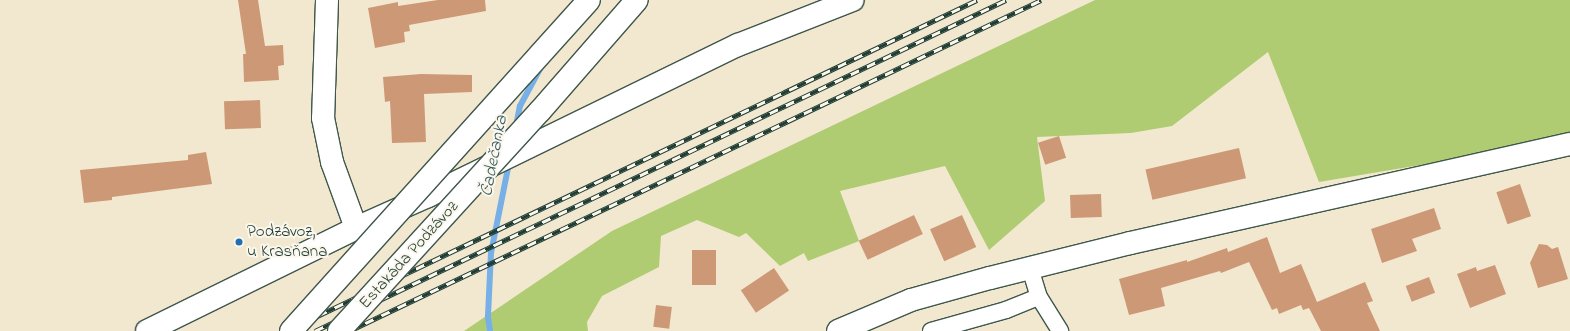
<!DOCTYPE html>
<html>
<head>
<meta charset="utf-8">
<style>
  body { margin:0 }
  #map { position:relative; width:1570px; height:331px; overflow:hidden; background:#f2e8cf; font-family:"Indie Flower",sans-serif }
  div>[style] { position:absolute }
  .green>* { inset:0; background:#afcc73 }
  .stream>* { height:6px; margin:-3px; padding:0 3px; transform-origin:3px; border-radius:3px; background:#77b0e7 }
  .building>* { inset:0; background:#cd9876; transform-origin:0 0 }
  .roads { filter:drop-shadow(1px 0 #3f574b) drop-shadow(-1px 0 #3f574b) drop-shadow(0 1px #3f574b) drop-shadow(0 -1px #3f574b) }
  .street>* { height:16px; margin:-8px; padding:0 8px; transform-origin:8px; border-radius:8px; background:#fff }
  .secondary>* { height:22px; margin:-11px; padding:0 11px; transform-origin:11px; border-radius:11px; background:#fff }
  .primary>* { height:22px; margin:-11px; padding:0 11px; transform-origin:11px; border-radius:11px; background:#fff }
  .rail>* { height:4.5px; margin-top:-2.25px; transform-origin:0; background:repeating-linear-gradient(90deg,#fbf7ec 0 9px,#1f3d34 0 18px); box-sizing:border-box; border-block:1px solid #1f3d34 }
  .bridges { filter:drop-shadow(1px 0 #3f574b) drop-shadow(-1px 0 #3f574b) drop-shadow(0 1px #3f574b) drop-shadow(0 -1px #3f574b) }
  .highway-bridge>* { height:22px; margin:-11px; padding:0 11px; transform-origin:11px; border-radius:11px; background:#fff }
  .dots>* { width:11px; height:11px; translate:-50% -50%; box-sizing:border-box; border:2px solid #fbf7ec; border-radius:50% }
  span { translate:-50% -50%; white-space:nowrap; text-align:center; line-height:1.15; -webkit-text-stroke:4px #fbf7ec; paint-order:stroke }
  .poi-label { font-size:17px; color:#1f3d34 }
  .left { translate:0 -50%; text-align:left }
  .street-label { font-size:17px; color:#1f3d34 }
  .water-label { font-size:18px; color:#355a61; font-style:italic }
</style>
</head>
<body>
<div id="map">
  <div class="green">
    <i style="clip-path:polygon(1095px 0,1570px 0,1570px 140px,1319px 182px,1268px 52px,1172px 126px,1131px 133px,1037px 137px,1045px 201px,989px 250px,945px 166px,840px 191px,859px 241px,808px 261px,804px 253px,780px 266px,746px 233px,739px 237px,697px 220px,661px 236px,659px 267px,602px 296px,587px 322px,588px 331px,464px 331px,612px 231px)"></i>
  </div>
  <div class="stream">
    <i style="left:516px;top:126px;width:20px;rotate:-79deg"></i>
    <i style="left:520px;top:106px;width:44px;rotate:-61.7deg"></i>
    <i style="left:490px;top:331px;width:15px;rotate:-98deg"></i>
    <i style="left:488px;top:316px;width:63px;rotate:-87.3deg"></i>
    <i style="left:491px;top:253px;width:92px;rotate:-78.7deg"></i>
  </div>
  <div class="building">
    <i style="clip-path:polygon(238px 0,258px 0,265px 46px,283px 45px,284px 65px,278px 66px,279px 80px,244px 82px,243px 54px,246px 54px)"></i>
    <i style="clip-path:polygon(438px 0,485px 0,486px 11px,409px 25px,410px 31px,404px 32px,405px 42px,375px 48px,368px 8px,398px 2px,398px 6px)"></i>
    <i style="clip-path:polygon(421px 74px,472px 75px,472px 92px,424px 94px,426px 142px,392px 143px,390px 101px,385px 102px,383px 77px)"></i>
    <i style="left:260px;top:100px;width:28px;height:36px;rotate:88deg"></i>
    <i style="left:1059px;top:136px;width:23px;height:22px;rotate:72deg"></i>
    <i style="left:1239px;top:148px;width:31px;height:96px;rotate:77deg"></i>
    <i style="clip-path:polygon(206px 152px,212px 184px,112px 197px,112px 200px,84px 203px,80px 170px,188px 160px,188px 155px)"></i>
    <i style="left:1520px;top:184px;width:34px;height:25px;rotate:71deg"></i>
    <i style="left:1101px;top:194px;width:23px;height:31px;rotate:88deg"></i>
    <i style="clip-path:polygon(1434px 208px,1441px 229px,1412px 239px,1417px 251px,1382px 263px,1371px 229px)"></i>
    <i style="left:914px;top:215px;width:21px;height:61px;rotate:65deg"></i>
    <i style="left:962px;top:215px;width:35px;height:35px;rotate:66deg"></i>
    <i style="clip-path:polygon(1267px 237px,1280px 273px,1301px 264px,1317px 302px,1365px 282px,1373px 301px,1367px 303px,1380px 331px,1321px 331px,1309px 308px,1303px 310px,1301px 305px,1279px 314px,1277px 308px,1272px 310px,1249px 262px,1221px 273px,1220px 271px,1161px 288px,1165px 306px,1129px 315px,1119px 279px,1187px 260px,1187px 262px,1227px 248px,1228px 252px)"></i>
    <i style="clip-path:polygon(1539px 244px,1547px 245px,1552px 249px,1558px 247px,1568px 279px,1538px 288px,1530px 263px)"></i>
    <i style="left:692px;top:250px;width:24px;height:35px"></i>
    <i style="clip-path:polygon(1495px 265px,1506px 294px,1470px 308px,1457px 274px,1476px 267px,1477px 271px)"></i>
    <i style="left:774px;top:268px;width:27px;height:40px;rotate:56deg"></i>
    <i style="left:1429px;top:277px;width:17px;height:25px;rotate:69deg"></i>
    <i style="left:656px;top:305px;width:16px;height:22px;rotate:7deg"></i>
  </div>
  <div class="roads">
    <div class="street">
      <i style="left:1030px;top:268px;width:30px;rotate:73deg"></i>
      <i style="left:1039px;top:297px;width:40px;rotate:58deg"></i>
      <i style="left:931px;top:331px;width:78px;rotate:-15.6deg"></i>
      <i style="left:1006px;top:310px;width:35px;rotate:-22deg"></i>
    </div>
    <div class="secondary">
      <i style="left:327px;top:0;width:118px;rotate:91.9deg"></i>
      <i style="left:323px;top:118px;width:45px;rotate:78.4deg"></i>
      <i style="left:332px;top:162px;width:70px;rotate:70deg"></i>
      <i style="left:147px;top:331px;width:233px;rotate:-26.2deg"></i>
      <i style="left:356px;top:228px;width:79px;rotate:-24deg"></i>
      <i style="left:428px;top:196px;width:345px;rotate:-26deg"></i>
      <i style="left:738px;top:45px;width:123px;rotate:-21.4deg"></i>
    </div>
    <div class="primary">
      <i style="left:838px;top:331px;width:79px;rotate:-23deg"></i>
      <i style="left:911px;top:300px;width:82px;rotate:-15.6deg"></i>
      <i style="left:990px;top:278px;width:144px;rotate:-14deg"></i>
      <i style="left:1130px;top:243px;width:451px;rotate:-12.7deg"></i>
    </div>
  </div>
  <div class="rail">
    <i style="left:286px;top:331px;width:766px;rotate:-25.6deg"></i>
    <i style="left:315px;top:331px;width:766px;rotate:-25.6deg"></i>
    <i style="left:349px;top:331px;width:767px;rotate:-25.56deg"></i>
  </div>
  <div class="bridges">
    <div class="highway-bridge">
      <i style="left:291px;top:331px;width:445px;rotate:-48deg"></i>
      <i style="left:339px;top:331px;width:298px;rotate:-47.6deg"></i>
      <i style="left:540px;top:111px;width:147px;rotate:-48.9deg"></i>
    </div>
  </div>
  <div class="dots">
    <i style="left:239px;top:242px;background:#1f6fb2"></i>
  </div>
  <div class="poi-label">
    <span class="left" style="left:247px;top:242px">Podzávoz,<br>u Krasňana</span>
  </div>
  <div class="street-label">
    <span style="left:409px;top:255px;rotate:-48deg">Estakáda Podzávoz</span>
  </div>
  <div class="water-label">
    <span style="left:495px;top:156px;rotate:-79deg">Čadečanka</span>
  </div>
</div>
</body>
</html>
